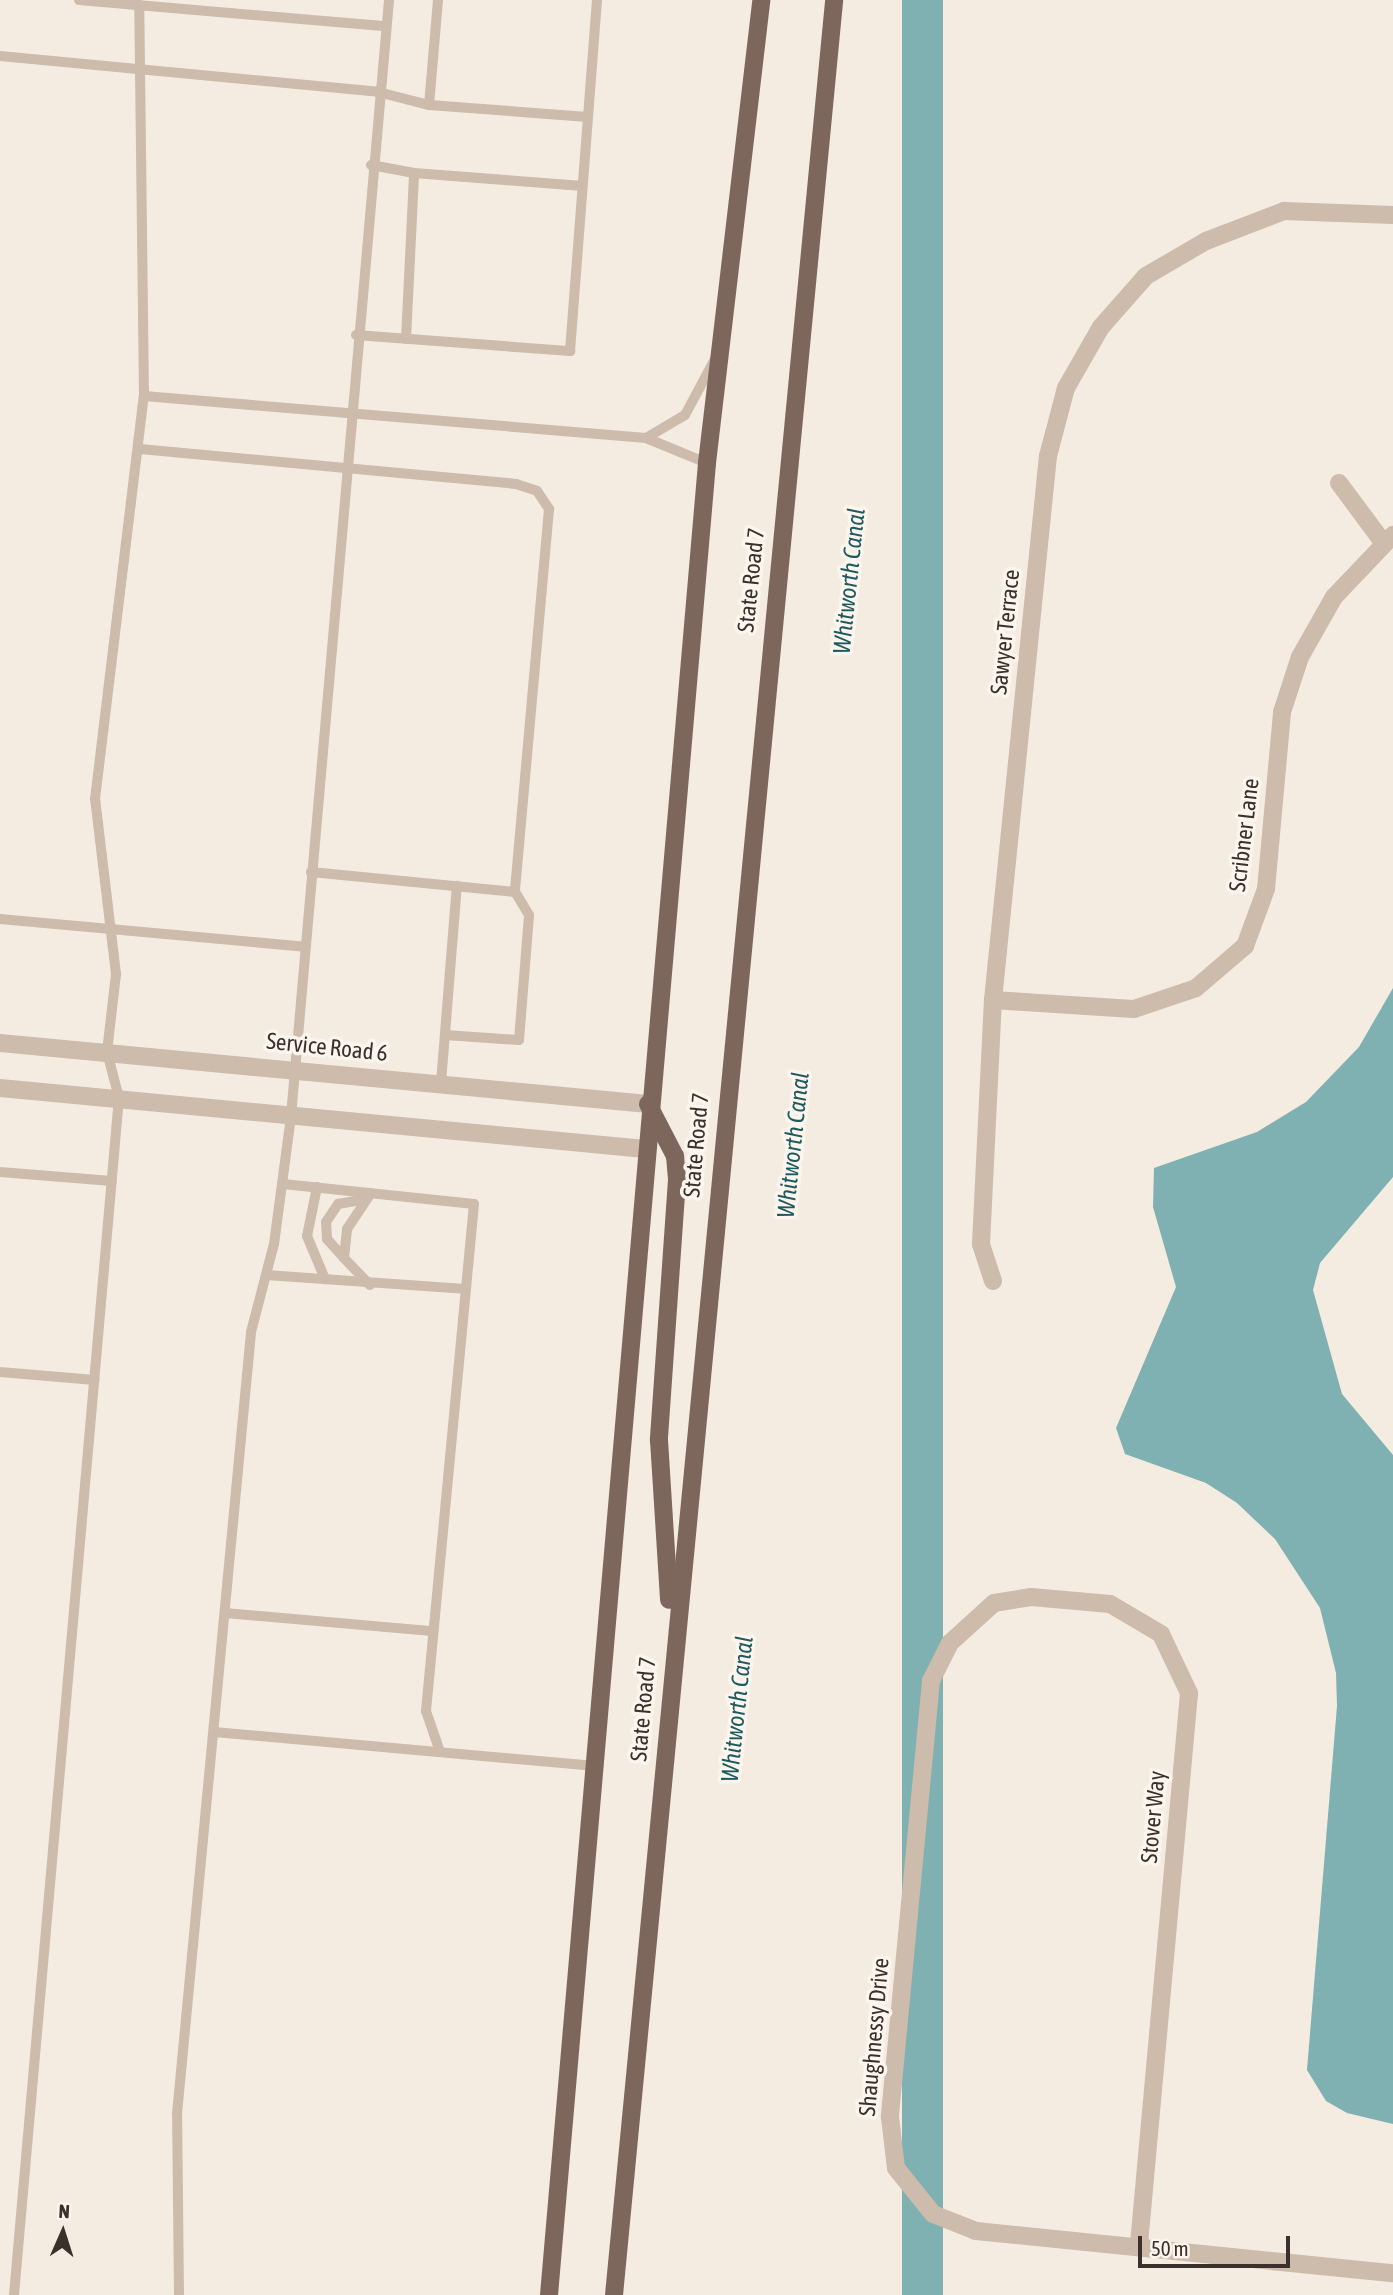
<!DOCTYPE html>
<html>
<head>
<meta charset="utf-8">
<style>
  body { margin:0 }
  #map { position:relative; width:1393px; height:2295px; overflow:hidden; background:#f4ebe1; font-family:"Asap Condensed",sans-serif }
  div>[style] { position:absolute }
  .water>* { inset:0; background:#7fb0b2; transform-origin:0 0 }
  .lane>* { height:10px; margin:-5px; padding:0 5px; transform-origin:5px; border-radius:5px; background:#cdbbac }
  .street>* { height:18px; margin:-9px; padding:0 9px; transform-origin:9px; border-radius:9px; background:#cdbbac }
  .primary>* { height:18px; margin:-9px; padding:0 9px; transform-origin:9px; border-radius:9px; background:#7d675c }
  span { translate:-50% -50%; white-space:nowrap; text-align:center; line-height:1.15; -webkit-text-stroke:7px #fbf5ee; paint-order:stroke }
  .street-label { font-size:23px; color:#3b302b }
  .water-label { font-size:24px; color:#1f5a5e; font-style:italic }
  .north { position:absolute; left:28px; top:2197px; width:70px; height:70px; -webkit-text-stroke:5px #fbf5ee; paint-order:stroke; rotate:3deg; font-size:19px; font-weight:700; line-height:28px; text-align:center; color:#3b302b }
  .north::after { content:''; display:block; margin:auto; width:24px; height:32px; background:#3b302b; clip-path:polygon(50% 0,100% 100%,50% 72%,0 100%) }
  .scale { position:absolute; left:1138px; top:2236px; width:152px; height:32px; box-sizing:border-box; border:4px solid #3b302b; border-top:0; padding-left:9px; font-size:21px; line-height:24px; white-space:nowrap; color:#3b302b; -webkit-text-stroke:5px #fbf5ee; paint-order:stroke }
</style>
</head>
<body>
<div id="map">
  <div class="water">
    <i style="left:902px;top:0;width:41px;height:2305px"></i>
    <i style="clip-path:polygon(1393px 988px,1393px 1177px,1320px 1263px,1313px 1290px,1342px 1394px,1393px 1455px,1393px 2124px,1347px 2113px,1326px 2101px,1307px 2070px,1337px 1706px,1336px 1673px,1320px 1608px,1275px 1539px,1237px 1503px,1206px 1483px,1125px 1454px,1116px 1428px,1176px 1287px,1153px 1207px,1154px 1168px,1257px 1132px,1306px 1102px,1359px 1047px)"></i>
  </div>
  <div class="lane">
    <i style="left:79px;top:0;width:305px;rotate:4.9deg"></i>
    <i style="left:438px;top:0;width:105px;rotate:94.9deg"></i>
    <i style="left:429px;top:105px;width:159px;rotate:4.3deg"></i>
    <i style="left:0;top:56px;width:380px;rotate:5.4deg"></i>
    <i style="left:378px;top:92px;width:53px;rotate:14.3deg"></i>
    <i style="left:371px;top:165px;width:44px;rotate:10.5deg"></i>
    <i style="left:356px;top:335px;width:215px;rotate:4.3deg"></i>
    <i style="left:570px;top:351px;width:352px;rotate:-85.6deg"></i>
    <i style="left:406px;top:339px;width:166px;rotate:-87.2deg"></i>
    <i style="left:414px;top:173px;width:169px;rotate:4.4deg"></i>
    <i style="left:144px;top:396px;width:504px;rotate:4.78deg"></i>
    <i style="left:646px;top:438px;width:66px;rotate:22.3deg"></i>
    <i style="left:646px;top:438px;width:45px;rotate:-30.5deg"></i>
    <i style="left:685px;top:415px;width:64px;rotate:-61.8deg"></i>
    <i style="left:140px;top:449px;width:378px;rotate:5.3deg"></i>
    <i style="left:516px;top:484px;width:22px;rotate:18deg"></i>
    <i style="left:537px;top:491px;width:22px;rotate:56deg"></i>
    <i style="left:549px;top:509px;width:385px;rotate:95.1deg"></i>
    <i style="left:515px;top:892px;width:205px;rotate:-174.4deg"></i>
    <i style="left:0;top:919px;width:306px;rotate:5.2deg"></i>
    <i style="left:445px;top:1035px;width:74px;rotate:3.9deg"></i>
    <i style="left:519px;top:1040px;width:125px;rotate:-85.4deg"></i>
    <i style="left:529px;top:915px;width:27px;rotate:-121deg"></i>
    <i style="left:441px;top:1083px;width:198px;rotate:-85.4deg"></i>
    <i style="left:0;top:1172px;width:112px;rotate:4.6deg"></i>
    <i style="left:283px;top:1184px;width:192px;rotate:6deg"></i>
    <i style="left:474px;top:1204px;width:509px;rotate:95.41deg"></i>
    <i style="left:426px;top:1711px;width:43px;rotate:71.1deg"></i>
    <i style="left:317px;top:1187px;width:50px;rotate:101.5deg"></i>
    <i style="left:307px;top:1236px;width:47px;rotate:67.3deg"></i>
    <i style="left:344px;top:1258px;width:25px;rotate:-132deg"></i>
    <i style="left:327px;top:1239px;width:17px;rotate:-93deg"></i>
    <i style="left:326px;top:1222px;width:22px;rotate:-56deg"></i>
    <i style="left:338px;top:1204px;width:27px;rotate:-10deg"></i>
    <i style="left:266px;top:1275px;width:199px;rotate:4deg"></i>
    <i style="left:370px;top:1285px;width:37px;rotate:-134deg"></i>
    <i style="left:344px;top:1258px;width:29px;rotate:-84deg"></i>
    <i style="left:347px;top:1229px;width:43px;rotate:-56.3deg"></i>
    <i style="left:0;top:1372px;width:95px;rotate:4.8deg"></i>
    <i style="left:225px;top:1613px;width:208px;rotate:5deg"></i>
    <i style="left:214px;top:1732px;width:386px;rotate:5.1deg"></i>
    <i style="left:14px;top:2295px;width:1202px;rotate:-84.99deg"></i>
    <i style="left:119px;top:1098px;width:48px;rotate:-104.6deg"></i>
    <i style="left:107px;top:1052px;width:79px;rotate:-83.4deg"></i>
    <i style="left:116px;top:974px;width:176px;rotate:-96.8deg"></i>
    <i style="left:95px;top:799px;width:406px;rotate:-83.1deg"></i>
    <i style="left:144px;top:396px;width:391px;rotate:-90.7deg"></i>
    <i style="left:179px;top:2295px;width:181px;rotate:-90.6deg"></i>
    <i style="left:177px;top:2114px;width:785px;rotate:-84.59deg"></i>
    <i style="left:251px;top:1332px;width:91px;rotate:-75.4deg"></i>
    <i style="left:274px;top:1244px;width:129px;rotate:-82.4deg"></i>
    <i style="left:291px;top:1116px;width:1120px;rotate:-84.98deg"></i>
  </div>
  <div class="street">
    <i style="left:1339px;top:483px;width:72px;rotate:53.4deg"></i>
    <i style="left:993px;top:1000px;width:141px;rotate:3.7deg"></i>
    <i style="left:1134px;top:1009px;width:65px;rotate:-18.7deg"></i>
    <i style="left:1196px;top:988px;width:65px;rotate:-40.6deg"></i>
    <i style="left:1245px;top:946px;width:61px;rotate:-69.8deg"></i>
    <i style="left:1266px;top:889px;width:178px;rotate:-84.8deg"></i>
    <i style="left:1282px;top:712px;width:58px;rotate:-71.9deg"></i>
    <i style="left:1300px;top:657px;width:69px;rotate:-60.5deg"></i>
    <i style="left:1334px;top:597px;width:86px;rotate:-46.4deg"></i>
    <i style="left:0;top:1043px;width:651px;rotate:5.38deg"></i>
    <i style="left:0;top:1088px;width:648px;rotate:5.4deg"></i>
    <i style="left:993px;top:1281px;width:39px;rotate:-108deg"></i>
    <i style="left:981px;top:1244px;width:244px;rotate:-87.2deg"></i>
    <i style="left:993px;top:1000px;width:547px;rotate:-84.23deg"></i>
    <i style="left:1048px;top:456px;width:70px;rotate:-75.2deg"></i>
    <i style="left:1066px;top:388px;width:70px;rotate:-60.2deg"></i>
    <i style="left:1101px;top:327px;width:68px;rotate:-48.6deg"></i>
    <i style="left:1146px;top:276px;width:69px;rotate:-30.3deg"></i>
    <i style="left:1206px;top:241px;width:84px;rotate:-21deg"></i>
    <i style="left:1284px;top:211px;width:109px;rotate:2.1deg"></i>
    <i style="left:1139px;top:2244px;width:553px;rotate:-84.81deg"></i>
    <i style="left:1189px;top:1693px;width:65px;rotate:-115.4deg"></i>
    <i style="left:1161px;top:1634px;width:59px;rotate:-149.5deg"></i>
    <i style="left:1110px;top:1604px;width:79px;rotate:-174.9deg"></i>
    <i style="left:1031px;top:1597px;width:37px;rotate:171deg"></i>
    <i style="left:994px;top:1603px;width:59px;rotate:137.7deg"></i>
    <i style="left:950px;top:1643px;width:42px;rotate:116.6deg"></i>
    <i style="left:931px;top:1681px;width:438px;rotate:95.4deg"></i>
    <i style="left:890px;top:2117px;width:51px;rotate:83.3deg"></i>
    <i style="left:896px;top:2168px;width:59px;rotate:51.2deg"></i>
    <i style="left:933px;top:2214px;width:46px;rotate:21.6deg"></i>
    <i style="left:976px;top:2231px;width:419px;rotate:5.8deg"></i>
  </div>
  <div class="primary">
    <i style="left:648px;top:1104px;width:59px;rotate:62.6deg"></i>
    <i style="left:675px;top:1156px;width:24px;rotate:85deg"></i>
    <i style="left:677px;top:1180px;width:261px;rotate:94deg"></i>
    <i style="left:659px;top:1440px;width:160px;rotate:86.4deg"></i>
    <i style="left:549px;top:2295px;width:1839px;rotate:-85.07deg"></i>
    <i style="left:707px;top:463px;width:466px;rotate:-83.3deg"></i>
    <i style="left:614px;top:2295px;width:2306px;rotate:-84.52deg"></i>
  </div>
  <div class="street-label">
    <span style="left:751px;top:580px;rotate:-84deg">State Road 7</span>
    <span style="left:1005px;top:632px;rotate:-84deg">Sawyer Terrace</span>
    <span style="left:1244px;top:835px;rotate:-83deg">Scribner Lane</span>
    <span style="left:327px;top:1047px;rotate:6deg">Service Road 6</span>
    <span style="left:696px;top:1145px;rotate:-85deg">State Road 7</span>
    <span style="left:643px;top:1709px;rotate:-85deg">State Road 7</span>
    <span style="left:1153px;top:1817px;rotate:-85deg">Stover Way</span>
    <span style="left:874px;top:2037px;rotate:-85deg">Shaughnessy Drive</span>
  </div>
  <div class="water-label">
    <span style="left:849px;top:581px;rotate:-84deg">Whitworth Canal</span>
    <span style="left:793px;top:1145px;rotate:-84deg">Whitworth Canal</span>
    <span style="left:737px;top:1709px;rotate:-84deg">Whitworth Canal</span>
  </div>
  <div class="north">N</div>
  <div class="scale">50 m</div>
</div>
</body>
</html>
